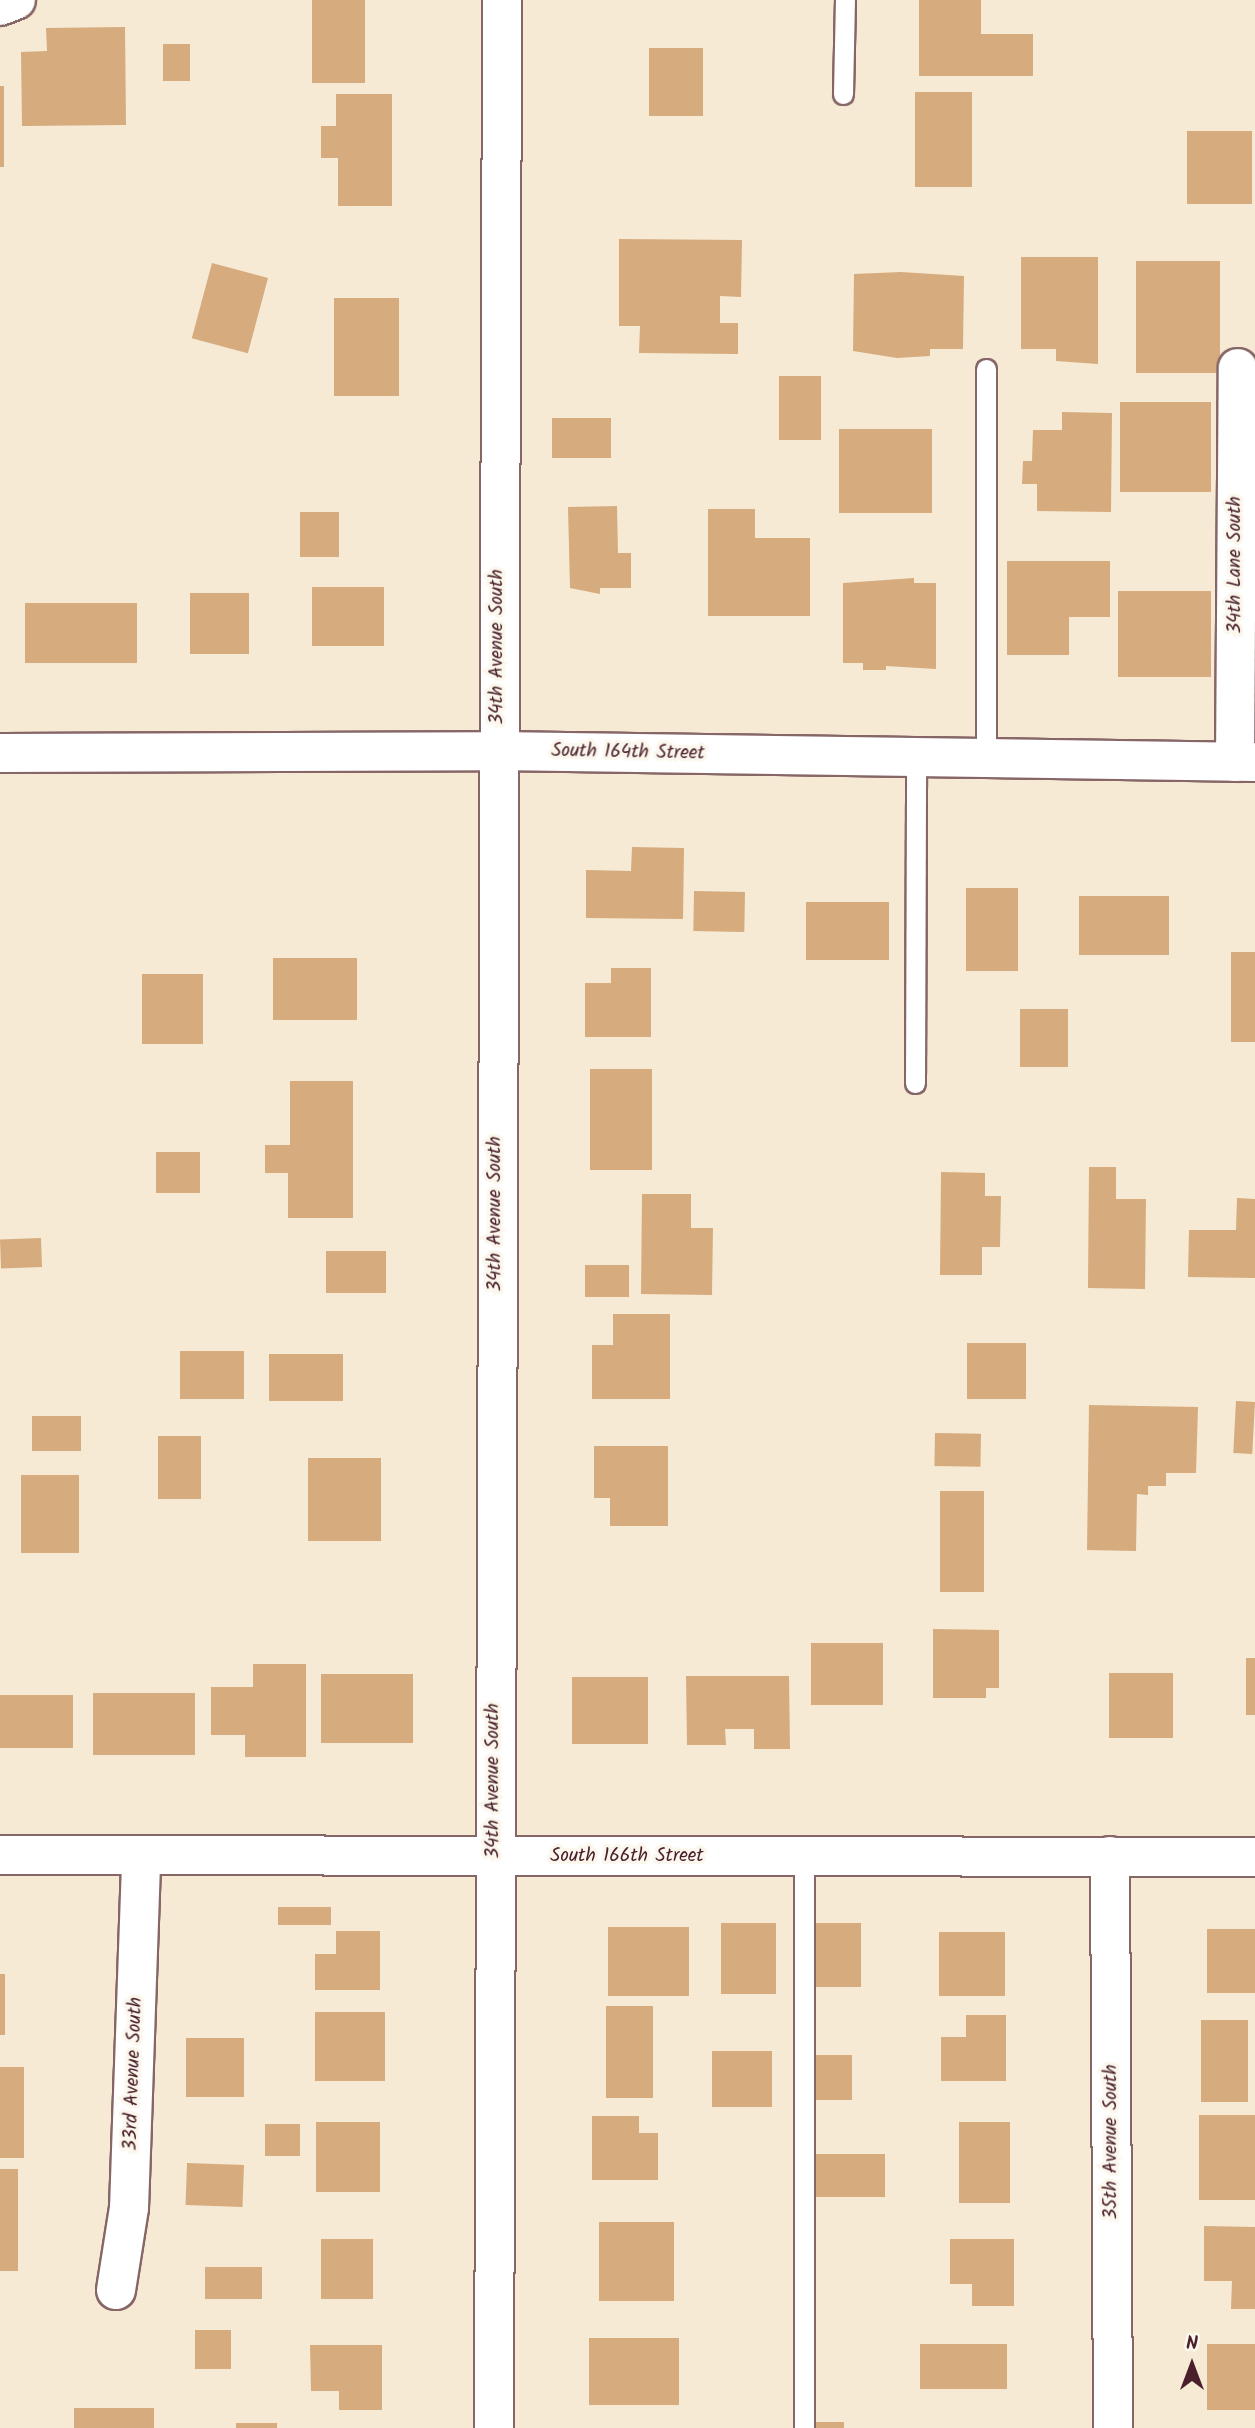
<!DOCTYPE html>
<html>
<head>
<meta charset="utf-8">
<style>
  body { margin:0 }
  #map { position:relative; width:1255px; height:2428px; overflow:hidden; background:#f6ead4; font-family:Kalam,sans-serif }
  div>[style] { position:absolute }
  .building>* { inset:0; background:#d6ab7d; transform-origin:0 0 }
  .roads { filter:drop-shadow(2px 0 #866666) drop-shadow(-2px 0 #866666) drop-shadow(0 2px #866666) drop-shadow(0 -2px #866666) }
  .service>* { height:19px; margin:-9.5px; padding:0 9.5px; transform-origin:9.5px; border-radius:9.5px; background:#fff }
  .minor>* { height:38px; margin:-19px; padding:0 19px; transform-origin:19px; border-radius:19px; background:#fff }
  span { translate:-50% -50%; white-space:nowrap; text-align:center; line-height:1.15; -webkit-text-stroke:7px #fbf7ec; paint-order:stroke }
  .street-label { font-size:19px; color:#4a1f2b }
  .north { position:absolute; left:1157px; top:2330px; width:70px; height:70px; -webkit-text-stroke:5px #fbf7ec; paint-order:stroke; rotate:0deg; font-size:19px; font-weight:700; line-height:28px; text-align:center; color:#4a1f2b }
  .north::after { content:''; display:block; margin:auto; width:24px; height:32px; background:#4a1f2b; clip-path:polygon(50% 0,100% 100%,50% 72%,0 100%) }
</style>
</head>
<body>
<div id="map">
  <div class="building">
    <i style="left:312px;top:0;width:53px;height:83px"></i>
    <i style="clip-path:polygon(919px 0,981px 0,981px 34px,1033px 34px,1033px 76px,919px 76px)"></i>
    <i style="clip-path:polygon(125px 27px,126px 125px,22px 126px,21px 52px,47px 51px,46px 28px)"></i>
    <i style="left:163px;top:44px;width:27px;height:37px"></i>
    <i style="left:649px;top:48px;width:54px;height:68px"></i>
    <i style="left:0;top:86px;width:4px;height:81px"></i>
    <i style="left:915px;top:92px;width:57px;height:95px"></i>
    <i style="clip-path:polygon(336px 94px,392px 94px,392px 206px,338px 206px,338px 158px,321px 158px,321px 126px,336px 126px)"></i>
    <i style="left:1187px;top:131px;width:65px;height:73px"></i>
    <i style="clip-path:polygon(619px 239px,742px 240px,741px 297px,720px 296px,720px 323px,738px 323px,738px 354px,639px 353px,640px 326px,619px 326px)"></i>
    <i style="clip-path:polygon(1021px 257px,1098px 257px,1098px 364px,1056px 361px,1056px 349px,1021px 349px)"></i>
    <i style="left:1136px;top:261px;width:84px;height:112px"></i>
    <i style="left:212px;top:263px;width:58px;height:78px;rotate:15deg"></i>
    <i style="clip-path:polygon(901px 272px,964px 276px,963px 349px,930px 349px,930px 356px,897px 358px,853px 351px,854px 274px)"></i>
    <i style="left:334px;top:298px;width:65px;height:98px"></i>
    <i style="left:779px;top:376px;width:42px;height:64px"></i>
    <i style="left:1120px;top:402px;width:91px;height:90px"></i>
    <i style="clip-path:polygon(1062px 412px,1112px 413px,1111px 512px,1037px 511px,1037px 484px,1022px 484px,1023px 461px,1032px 461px,1033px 430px,1062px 430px)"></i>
    <i style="left:611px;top:418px;width:40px;height:59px;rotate:90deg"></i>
    <i style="left:839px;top:429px;width:93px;height:84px"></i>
    <i style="clip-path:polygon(617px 506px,618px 553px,631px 553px,631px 588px,600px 588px,600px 594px,570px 588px,568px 507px)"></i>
    <i style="clip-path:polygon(708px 509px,755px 509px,755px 538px,810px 538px,810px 616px,708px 616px)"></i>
    <i style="left:300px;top:512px;width:39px;height:45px"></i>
    <i style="clip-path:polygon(1007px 561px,1110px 561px,1110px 617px,1069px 617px,1069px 655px,1007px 655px)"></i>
    <i style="clip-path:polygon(914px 578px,914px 583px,936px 583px,936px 669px,886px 666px,886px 670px,863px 670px,863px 663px,843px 663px,843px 583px)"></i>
    <i style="left:312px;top:587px;width:72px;height:59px"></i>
    <i style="left:1118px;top:591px;width:93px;height:86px"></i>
    <i style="left:190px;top:593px;width:59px;height:61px"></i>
    <i style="left:25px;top:603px;width:112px;height:60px"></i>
    <i style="clip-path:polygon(632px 847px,684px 848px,683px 919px,586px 918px,586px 870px,631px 871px)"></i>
    <i style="left:966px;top:888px;width:52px;height:83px"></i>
    <i style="left:694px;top:891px;width:51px;height:40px;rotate:1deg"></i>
    <i style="left:1079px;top:896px;width:90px;height:59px"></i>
    <i style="left:806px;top:902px;width:83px;height:58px"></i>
    <i style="left:1231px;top:952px;width:24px;height:90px"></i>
    <i style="left:273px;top:958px;width:84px;height:62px"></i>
    <i style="clip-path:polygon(611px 968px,651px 968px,651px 1037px,585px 1037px,585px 983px,611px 983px)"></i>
    <i style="left:142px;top:974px;width:61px;height:70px"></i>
    <i style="left:1020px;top:1009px;width:48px;height:58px"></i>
    <i style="left:590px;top:1069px;width:62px;height:101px"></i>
    <i style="clip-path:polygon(290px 1081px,353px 1081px,353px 1218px,288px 1218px,288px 1173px,265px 1173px,265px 1145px,290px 1145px)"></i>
    <i style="left:156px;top:1152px;width:44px;height:41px"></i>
    <i style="clip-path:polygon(1089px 1167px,1116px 1167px,1116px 1199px,1146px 1199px,1145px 1289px,1088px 1288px)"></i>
    <i style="clip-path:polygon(941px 1172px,985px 1173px,985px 1196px,1001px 1196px,1000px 1247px,982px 1247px,982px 1275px,940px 1275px)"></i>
    <i style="clip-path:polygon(642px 1194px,691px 1194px,691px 1228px,713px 1228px,712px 1295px,641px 1294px)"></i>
    <i style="clip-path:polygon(1237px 1198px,1255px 1199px,1255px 1278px,1188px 1277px,1189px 1230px,1236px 1230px)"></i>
    <i style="left:41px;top:1238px;width:29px;height:41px;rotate:88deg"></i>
    <i style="left:326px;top:1251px;width:60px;height:42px"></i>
    <i style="left:585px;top:1265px;width:44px;height:32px"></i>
    <i style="clip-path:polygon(613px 1314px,670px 1314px,670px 1399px,592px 1399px,592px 1345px,613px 1345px)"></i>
    <i style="left:967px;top:1343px;width:59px;height:56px"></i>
    <i style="left:180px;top:1351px;width:64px;height:48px"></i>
    <i style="left:269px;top:1354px;width:74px;height:47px"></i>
    <i style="left:1236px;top:1401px;width:19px;height:52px;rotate:3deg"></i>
    <i style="clip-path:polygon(1089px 1405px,1198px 1407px,1196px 1473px,1166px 1473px,1166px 1486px,1148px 1486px,1148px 1495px,1137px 1494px,1136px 1551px,1087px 1550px)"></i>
    <i style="left:32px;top:1416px;width:49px;height:35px"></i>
    <i style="left:935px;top:1433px;width:46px;height:33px;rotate:1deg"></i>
    <i style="left:158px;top:1436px;width:43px;height:63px"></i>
    <i style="clip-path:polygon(594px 1446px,668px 1446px,668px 1526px,610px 1526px,610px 1498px,594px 1498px)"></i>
    <i style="left:308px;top:1458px;width:73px;height:83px"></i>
    <i style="left:21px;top:1475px;width:58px;height:78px"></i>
    <i style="left:940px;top:1491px;width:44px;height:101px"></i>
    <i style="clip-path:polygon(933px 1629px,999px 1630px,999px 1688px,986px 1688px,986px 1698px,933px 1698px)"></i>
    <i style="left:811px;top:1643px;width:72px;height:62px"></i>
    <i style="left:1246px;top:1658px;width:9px;height:57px"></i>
    <i style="clip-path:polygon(253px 1664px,306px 1664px,306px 1757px,245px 1757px,245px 1735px,211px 1735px,211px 1687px,253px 1687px)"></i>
    <i style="left:1109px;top:1673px;width:64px;height:65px"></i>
    <i style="left:321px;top:1674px;width:92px;height:69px"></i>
    <i style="clip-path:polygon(686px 1676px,789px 1676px,790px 1749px,754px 1749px,754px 1729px,725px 1729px,726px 1745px,687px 1745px)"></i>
    <i style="left:572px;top:1677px;width:76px;height:67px"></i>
    <i style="left:93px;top:1693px;width:102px;height:62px"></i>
    <i style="left:0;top:1695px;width:73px;height:53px"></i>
    <i style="left:278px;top:1907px;width:53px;height:18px"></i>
    <i style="left:721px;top:1923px;width:55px;height:71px"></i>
    <i style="left:812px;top:1923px;width:49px;height:64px"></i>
    <i style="left:608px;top:1927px;width:81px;height:69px"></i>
    <i style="left:1207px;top:1929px;width:48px;height:64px"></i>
    <i style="clip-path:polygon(336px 1931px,380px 1931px,380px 1990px,315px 1990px,315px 1954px,336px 1954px)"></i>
    <i style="left:939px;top:1932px;width:66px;height:64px"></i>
    <i style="left:0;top:1974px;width:5px;height:61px"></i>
    <i style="left:606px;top:2006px;width:47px;height:92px"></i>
    <i style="left:315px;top:2012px;width:70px;height:69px"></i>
    <i style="clip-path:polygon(966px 2015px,1006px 2015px,1006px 2081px,941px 2081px,941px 2037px,966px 2037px)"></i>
    <i style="left:1201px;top:2020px;width:47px;height:82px"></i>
    <i style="left:186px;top:2038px;width:58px;height:59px"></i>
    <i style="left:712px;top:2051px;width:60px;height:56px"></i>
    <i style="left:812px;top:2055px;width:40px;height:45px"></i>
    <i style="left:0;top:2067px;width:24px;height:91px"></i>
    <i style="left:1199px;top:2115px;width:56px;height:85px"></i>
    <i style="clip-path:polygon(592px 2116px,639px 2116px,639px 2133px,658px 2133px,658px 2180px,592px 2180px)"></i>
    <i style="left:316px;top:2122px;width:64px;height:70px"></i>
    <i style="left:959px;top:2122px;width:51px;height:81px"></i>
    <i style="left:265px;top:2124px;width:35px;height:32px"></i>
    <i style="left:812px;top:2154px;width:73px;height:43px"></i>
    <i style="left:187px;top:2163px;width:57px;height:42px;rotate:2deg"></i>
    <i style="left:0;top:2169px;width:18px;height:102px"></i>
    <i style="left:599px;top:2222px;width:75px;height:79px"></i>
    <i style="clip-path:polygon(1204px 2226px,1255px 2227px,1255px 2309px,1231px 2309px,1232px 2281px,1204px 2281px)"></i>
    <i style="left:321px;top:2239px;width:52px;height:60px"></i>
    <i style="clip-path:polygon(950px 2239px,1014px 2239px,1014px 2306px,972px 2306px,972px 2284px,950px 2284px)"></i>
    <i style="left:262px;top:2267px;width:32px;height:57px;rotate:90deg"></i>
    <i style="left:195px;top:2330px;width:36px;height:39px"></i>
    <i style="left:589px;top:2338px;width:90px;height:67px"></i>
    <i style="left:920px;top:2344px;width:87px;height:45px"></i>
    <i style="left:1207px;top:2344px;width:48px;height:66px"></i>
    <i style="clip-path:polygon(310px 2345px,382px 2345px,382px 2410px,339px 2410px,339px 2391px,311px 2391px)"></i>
    <i style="left:74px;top:2408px;width:80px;height:20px"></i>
    <i style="left:806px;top:2422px;width:38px;height:6px"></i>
    <i style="left:236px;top:2423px;width:41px;height:5px"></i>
  </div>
  <div class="roads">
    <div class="service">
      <i style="left:843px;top:94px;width:94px;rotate:-88.8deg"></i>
      <i style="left:986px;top:369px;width:390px;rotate:90deg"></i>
      <i style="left:915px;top:1083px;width:325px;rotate:-89.8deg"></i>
      <i style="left:804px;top:1856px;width:572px;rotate:90deg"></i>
    </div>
    <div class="minor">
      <i style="left:0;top:6px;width:17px;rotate:-21deg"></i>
      <i style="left:0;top:753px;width:497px;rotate:-0.2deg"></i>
      <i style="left:497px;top:751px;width:758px;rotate:0.83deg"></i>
      <i style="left:1235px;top:762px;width:394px;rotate:-89.6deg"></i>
      <i style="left:0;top:1855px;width:1255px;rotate:0.09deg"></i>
      <i style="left:1110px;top:1856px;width:572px;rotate:89.7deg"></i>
      <i style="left:116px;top:2290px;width:83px;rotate:-81deg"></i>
      <i style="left:129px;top:2208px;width:351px;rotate:-88deg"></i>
      <i style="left:494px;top:2428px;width:2428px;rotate:-89.81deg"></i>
    </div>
  </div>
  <div class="street-label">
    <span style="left:1236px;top:565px;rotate:-90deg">34th Lane South</span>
    <span style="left:498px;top:647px;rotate:-90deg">34th Avenue South</span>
    <span style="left:628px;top:753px;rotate:1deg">South 164th Street</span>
    <span style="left:496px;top:1214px;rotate:-90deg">34th Avenue South</span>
    <span style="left:494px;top:1781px;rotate:-90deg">34th Avenue South</span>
    <span style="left:627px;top:1857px">South 166th Street</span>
    <span style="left:134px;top:2074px;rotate:-88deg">33rd Avenue South</span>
    <span style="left:1112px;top:2142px;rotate:-90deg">35th Avenue South</span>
  </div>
  <div class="north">N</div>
</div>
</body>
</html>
